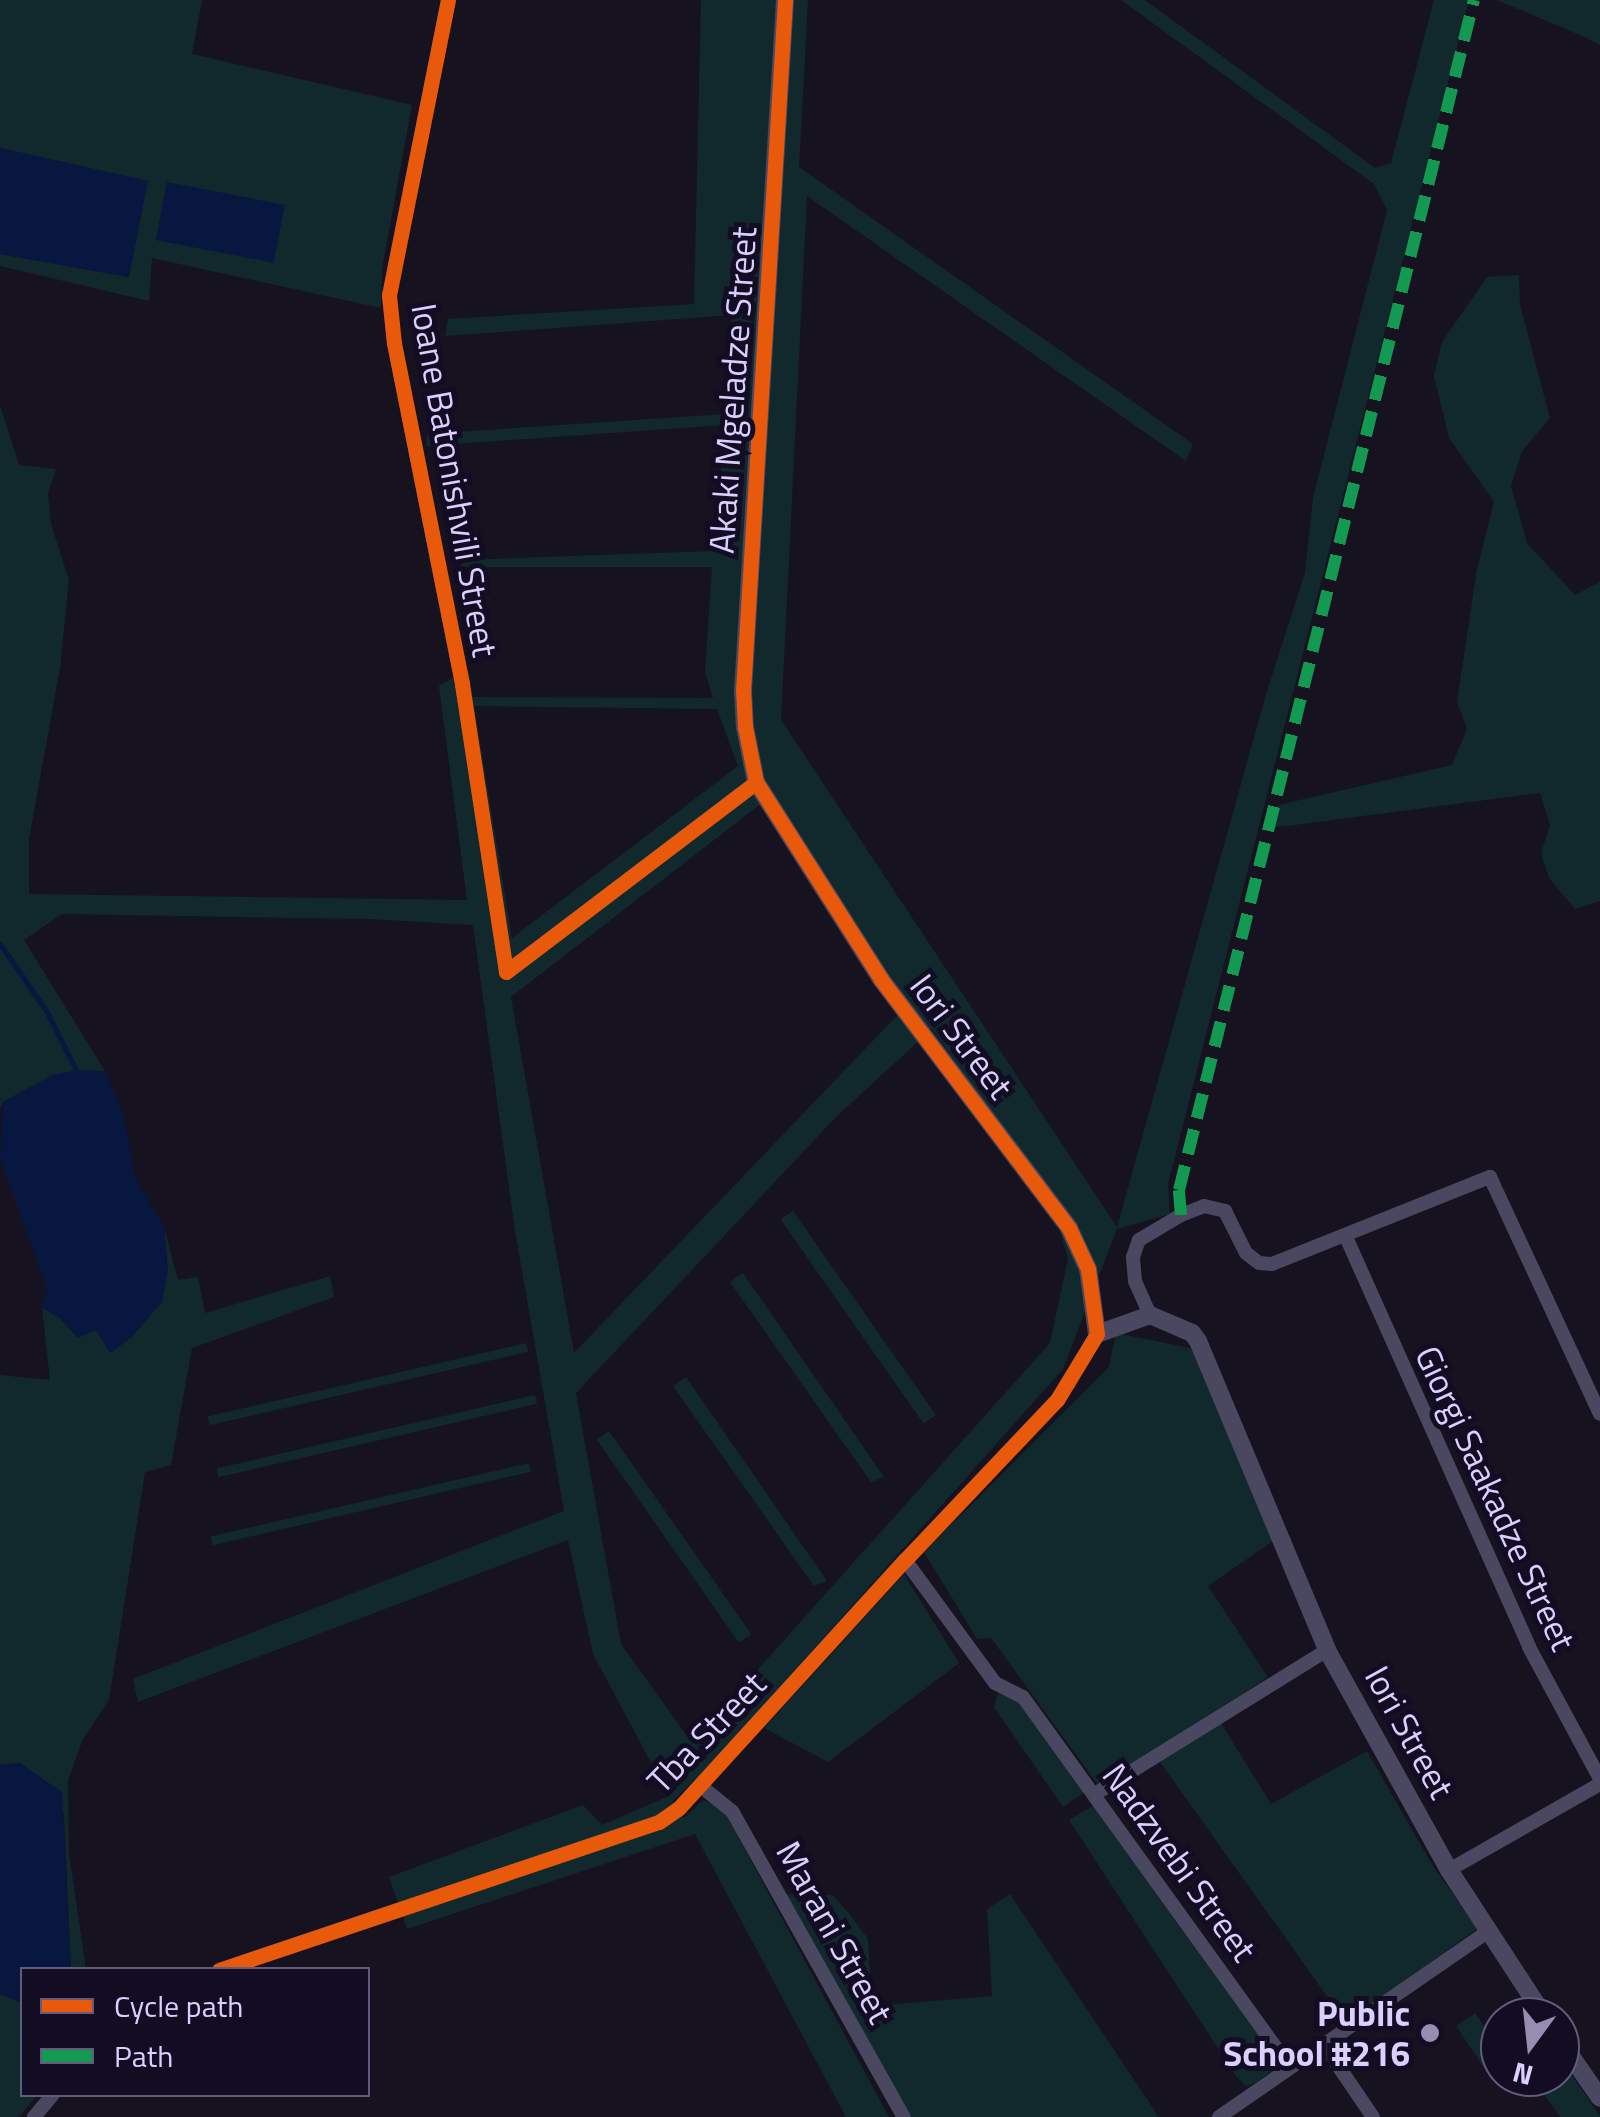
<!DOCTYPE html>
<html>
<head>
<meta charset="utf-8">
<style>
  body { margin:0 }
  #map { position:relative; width:1600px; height:2117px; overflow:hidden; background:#16121f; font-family:"Titillium Web",sans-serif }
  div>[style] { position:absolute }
  .green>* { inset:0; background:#11292d; transform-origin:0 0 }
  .water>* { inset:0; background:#081740; transform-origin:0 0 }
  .stream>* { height:5px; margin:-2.5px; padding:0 2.5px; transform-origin:2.5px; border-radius:2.5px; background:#081740 }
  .minor>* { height:14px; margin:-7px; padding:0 7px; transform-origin:7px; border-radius:7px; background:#4a4760 }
  .tertiary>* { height:18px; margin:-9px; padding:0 9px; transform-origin:9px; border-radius:9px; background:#4a4760 }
  .quiet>* { height:12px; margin-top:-6px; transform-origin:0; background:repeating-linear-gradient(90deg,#139951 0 25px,transparent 0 37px) }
  .cycleway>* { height:15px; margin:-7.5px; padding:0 7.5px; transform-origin:7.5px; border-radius:7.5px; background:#e8590c }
  .dots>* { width:28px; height:28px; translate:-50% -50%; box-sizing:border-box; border:5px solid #130d24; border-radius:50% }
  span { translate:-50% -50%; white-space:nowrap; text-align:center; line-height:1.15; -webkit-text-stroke:10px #130d24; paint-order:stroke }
  .street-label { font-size:35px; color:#d9d0ff }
  .poi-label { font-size:35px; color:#d9d0ff; font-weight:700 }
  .right { translate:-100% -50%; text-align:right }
  .legend { position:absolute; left:20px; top:1967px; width:350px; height:130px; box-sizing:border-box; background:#130d24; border:2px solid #625b7c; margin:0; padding:12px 18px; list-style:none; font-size:30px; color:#d9d0ff }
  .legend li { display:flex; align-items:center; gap:20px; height:50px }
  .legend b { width:50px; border:2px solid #625b7c }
  .north { position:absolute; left:1480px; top:1997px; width:100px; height:100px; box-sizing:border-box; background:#130d24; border:2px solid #625b7c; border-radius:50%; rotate:195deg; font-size:28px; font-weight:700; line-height:40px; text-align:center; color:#d9d0ff }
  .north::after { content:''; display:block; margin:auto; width:35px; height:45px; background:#958eb1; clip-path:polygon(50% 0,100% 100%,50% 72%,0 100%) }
</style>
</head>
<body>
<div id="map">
  <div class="green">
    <i style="clip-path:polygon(0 0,202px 0,192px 54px,412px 105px,382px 269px,381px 308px,152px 258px,149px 301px,0 266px,0 254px,129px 277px,147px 181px,0 148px)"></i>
    <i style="clip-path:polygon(evenodd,701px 0,808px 0,799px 167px,1193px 444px,1186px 461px,807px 196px,781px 720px,1117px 1227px,1267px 691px,1305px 573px,1313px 498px,1387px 210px,1374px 184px,1121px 0,1145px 0,1375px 168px,1391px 163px,1434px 0,1469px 0,1168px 1184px,1170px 1214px,1117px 1229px,1063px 1369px,714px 1761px,673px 1801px,684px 1818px,703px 1800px,723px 1809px,889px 2117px,846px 2117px,695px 1834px,407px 1929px,389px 1877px,583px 1805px,602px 1825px,669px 1796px,593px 1654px,568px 1540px,138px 1702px,133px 1679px,564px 1511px,515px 1231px,473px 925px,369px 919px,62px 914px,24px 940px,105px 1071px,53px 1075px,3px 1102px,0 1108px,0 405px,19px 465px,56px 469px,48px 494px,51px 524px,69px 580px,60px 668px,29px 839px,29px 894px,467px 900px,439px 686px,468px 669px,473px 697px,713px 698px,705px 672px,712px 567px,461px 567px,461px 560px,714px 551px,725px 425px,426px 446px,427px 434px,725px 414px,732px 315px,445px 336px,448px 319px,694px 304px,701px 0,474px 706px,717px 709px,738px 766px,512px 938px,474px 706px,701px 0,762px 803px,910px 1002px,574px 1353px,511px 997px,762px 803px,701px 0,932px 1029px,1051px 1199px,1068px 1259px,1050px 1343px,692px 1743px,621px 1644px,576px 1393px,837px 1116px,932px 1029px)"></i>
    <i style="clip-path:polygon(1497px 0,1600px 0,1600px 45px,1587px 38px)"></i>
    <i style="clip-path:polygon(1519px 275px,1520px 305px,1550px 418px,1522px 451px,1511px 486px,1527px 543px,1575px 595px,1600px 582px,1600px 901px,1575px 909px,1549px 878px,1541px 853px,1550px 825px,1540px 793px,1271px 828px,1278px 805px,1452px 765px,1467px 729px,1457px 702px,1477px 569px,1494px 502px,1449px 438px,1434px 376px,1442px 342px,1487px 277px)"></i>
    <i style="left:793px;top:1211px;width:249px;height:15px;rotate:55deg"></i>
    <i style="clip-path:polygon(164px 1227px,178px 1280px,198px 1277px,205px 1313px,330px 1276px,334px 1297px,192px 1348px,171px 1465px,145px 1472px,109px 1700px,83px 1739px,68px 1780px,69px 1854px,86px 1969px,71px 1969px,64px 1815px,20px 1763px,0 1765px,0 1375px,50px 1380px,42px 1308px,59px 1317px,78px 1338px,168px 1271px)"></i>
    <i style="clip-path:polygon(743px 1273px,884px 1477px,871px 1482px,730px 1282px)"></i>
    <i style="clip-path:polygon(1116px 1333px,1195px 1349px,1273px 1541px,1208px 1586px,1268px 1677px,1101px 1789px,991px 1638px,977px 1639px,924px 1552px,1109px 1367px)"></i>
    <i style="left:526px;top:1343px;width:9px;height:327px;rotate:77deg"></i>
    <i style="clip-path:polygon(686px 1377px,827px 1581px,814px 1586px,673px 1386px)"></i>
    <i style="left:535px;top:1395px;width:9px;height:327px;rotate:77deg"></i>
    <i style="left:609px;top:1431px;width:248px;height:15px;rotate:55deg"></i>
    <i style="left:529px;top:1463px;width:9px;height:327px;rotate:77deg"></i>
    <i style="clip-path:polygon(904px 1574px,959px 1663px,828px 1762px,764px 1728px)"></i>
    <i style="clip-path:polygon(998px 1693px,1018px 1701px,1085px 1792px,1063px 1807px,994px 1707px)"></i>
    <i style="clip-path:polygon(1221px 1723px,1271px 1804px,1367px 1751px,1434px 1868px,1478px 1928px,1346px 2023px,1160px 1762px)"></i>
    <i style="clip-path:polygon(1093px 1806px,1276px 2060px,1274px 2069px,1257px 2082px,1246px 2086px,1236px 2076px,1069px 1820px)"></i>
    <i style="clip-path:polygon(781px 1894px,832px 1895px,848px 1912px,868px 1939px,872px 2006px,992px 1996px,987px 1909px,1010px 1894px,1159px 2117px,910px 2117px)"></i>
    <i style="clip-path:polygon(0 1994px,22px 2003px,22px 2094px,37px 2095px,19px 2117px,0 2117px)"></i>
    <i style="clip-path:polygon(1475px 2013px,1500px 2049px,1500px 2064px,1487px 2072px,1456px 2026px)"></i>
    <i style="clip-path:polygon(1562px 2061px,1600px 2116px,1600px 2117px,1560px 2117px,1534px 2080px,1560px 2077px)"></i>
  </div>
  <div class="water">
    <i style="clip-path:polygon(0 148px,148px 181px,129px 277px,0 254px)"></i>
    <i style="left:167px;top:182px;width:120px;height:59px;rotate:11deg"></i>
    <i style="clip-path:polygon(76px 1070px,105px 1071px,123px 1112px,135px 1177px,164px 1227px,168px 1271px,162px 1302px,132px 1337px,110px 1353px,96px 1330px,78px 1338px,59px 1317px,42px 1308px,47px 1289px,0 1159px,3px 1102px,53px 1075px)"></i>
    <i style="clip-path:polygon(20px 1763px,62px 1792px,71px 1969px,22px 1970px,22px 2003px,0 1994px,0 1765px)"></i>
  </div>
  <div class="stream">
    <i style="left:0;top:944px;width:83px;rotate:55.3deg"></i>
    <i style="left:47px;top:1012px;width:65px;rotate:63.4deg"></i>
  </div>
  <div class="minor">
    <i style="left:448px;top:0;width:301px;rotate:101.3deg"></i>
    <i style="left:389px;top:295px;width:48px;rotate:84.1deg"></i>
    <i style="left:394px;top:343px;width:348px;rotate:78.7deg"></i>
    <i style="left:462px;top:684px;width:291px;rotate:81.3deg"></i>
    <i style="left:506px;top:972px;width:314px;rotate:-37.2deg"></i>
    <i style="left:1346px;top:1237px;width:449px;rotate:65.9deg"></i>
    <i style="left:1529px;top:1647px;width:150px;rotate:61.7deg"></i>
    <i style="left:1150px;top:1315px;width:37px;rotate:-114deg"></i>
    <i style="left:1135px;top:1281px;width:24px;rotate:-95deg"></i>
    <i style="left:1133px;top:1257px;width:18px;rotate:-71deg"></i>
    <i style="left:1139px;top:1240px;width:49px;rotate:-30.8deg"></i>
    <i style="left:1181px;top:1215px;width:25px;rotate:-21deg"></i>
    <i style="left:1204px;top:1206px;width:22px;rotate:13deg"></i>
    <i style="left:1225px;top:1211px;width:47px;rotate:63.4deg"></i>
    <i style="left:1246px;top:1253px;width:16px;rotate:38deg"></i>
    <i style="left:1259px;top:1263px;width:13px;rotate:4deg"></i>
    <i style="left:1272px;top:1264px;width:235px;rotate:-21.8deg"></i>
    <i style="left:1490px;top:1177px;width:261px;rotate:65.1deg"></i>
    <i style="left:905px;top:1560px;width:152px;rotate:53.8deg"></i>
    <i style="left:995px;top:1683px;width:31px;rotate:27deg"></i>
    <i style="left:1023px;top:1697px;width:456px;rotate:54.2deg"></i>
    <i style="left:702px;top:1787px;width:38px;rotate:39deg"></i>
    <i style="left:732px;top:1811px;width:351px;rotate:60.7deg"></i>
    <i style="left:1095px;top:1794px;width:273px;rotate:-31.8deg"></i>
    <i style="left:1449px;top:1870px;width:174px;rotate:-29.7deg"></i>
    <i style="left:219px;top:1970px;width:464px;rotate:-18.6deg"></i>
    <i style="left:659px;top:1822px;width:24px;rotate:-35deg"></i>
    <i style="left:679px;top:1808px;width:336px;rotate:-47.7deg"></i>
    <i style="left:905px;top:1560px;width:221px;rotate:-46.5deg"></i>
    <i style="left:1057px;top:1400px;width:77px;rotate:-58.8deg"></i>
    <i style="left:1324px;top:2045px;width:87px;rotate:55.8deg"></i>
    <i style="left:34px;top:2117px;width:30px;rotate:-50deg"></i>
    <i style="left:1219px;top:2117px;width:326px;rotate:-34.6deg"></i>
  </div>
  <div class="tertiary">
    <i style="left:785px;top:0;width:692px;rotate:93.48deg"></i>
    <i style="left:743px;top:691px;width:36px;rotate:87deg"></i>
    <i style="left:745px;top:727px;width:56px;rotate:78.7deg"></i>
    <i style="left:756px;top:782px;width:233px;rotate:57.6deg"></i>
    <i style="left:881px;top:979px;width:312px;rotate:52.9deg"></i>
    <i style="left:1069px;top:1228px;width:45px;rotate:65.1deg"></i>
    <i style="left:1088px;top:1269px;width:66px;rotate:82.1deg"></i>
    <i style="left:1097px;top:1334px;width:56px;rotate:-19.7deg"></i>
    <i style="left:1150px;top:1315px;width:46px;rotate:23.2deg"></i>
    <i style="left:1192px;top:1333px;width:10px;rotate:53deg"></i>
    <i style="left:1198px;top:1341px;width:335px;rotate:67.3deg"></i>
    <i style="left:1327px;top:1650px;width:252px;rotate:61deg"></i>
    <i style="left:1449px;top:1870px;width:176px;rotate:56.9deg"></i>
    <i style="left:1560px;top:2040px;width:70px;rotate:55.4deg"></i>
  </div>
  <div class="quiet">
    <i style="left:1181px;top:1215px;width:25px;rotate:-95deg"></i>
    <i style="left:1179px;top:1190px;width:1226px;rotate:-76.08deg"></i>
  </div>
  <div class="cycleway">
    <i style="left:448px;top:0;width:301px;rotate:101.3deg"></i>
    <i style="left:389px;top:295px;width:48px;rotate:84.1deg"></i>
    <i style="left:394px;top:343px;width:348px;rotate:78.7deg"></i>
    <i style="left:462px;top:684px;width:291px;rotate:81.3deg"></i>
    <i style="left:506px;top:972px;width:314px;rotate:-37.2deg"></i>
    <i style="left:219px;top:1970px;width:464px;rotate:-18.6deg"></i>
    <i style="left:659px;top:1822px;width:24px;rotate:-35deg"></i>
    <i style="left:679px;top:1808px;width:336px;rotate:-47.7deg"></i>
    <i style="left:905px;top:1560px;width:221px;rotate:-46.5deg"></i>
    <i style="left:1057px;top:1400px;width:77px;rotate:-58.8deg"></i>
    <i style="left:1097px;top:1334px;width:66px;rotate:-97.9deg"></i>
    <i style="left:1088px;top:1269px;width:45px;rotate:-114.9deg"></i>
    <i style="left:1069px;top:1228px;width:312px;rotate:-127.1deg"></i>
    <i style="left:881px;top:979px;width:233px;rotate:-122.4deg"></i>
    <i style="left:756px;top:782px;width:56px;rotate:-101.3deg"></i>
    <i style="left:745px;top:727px;width:36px;rotate:-93deg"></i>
    <i style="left:743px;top:691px;width:692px;rotate:-86.52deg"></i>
  </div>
  <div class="dots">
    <i style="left:1430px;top:2033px;background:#958eb1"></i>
  </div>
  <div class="street-label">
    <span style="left:732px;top:390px;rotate:-86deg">Akaki Mgeladze Street</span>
    <span style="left:455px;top:480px;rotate:80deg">Ioane Batonishvili Street</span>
    <span style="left:962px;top:1036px;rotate:53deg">Iori Street</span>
    <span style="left:1496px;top:1498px;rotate:65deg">Giorgi Saakadze Street</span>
    <span style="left:706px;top:1732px;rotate:-46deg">Tba Street</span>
    <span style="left:1410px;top:1732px;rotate:61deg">Iori Street</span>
    <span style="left:1180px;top:1862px;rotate:54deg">Nadzvebi Street</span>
    <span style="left:835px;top:1932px;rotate:61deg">Marani Street</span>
  </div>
  <div class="poi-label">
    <span class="right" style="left:1410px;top:2033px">Public<br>School #216</span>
  </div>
  <ul class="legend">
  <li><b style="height:12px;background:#e8590c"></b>Cycle path</li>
  <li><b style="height:12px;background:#139951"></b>Path</li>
  </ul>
  <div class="north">N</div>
</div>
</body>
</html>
